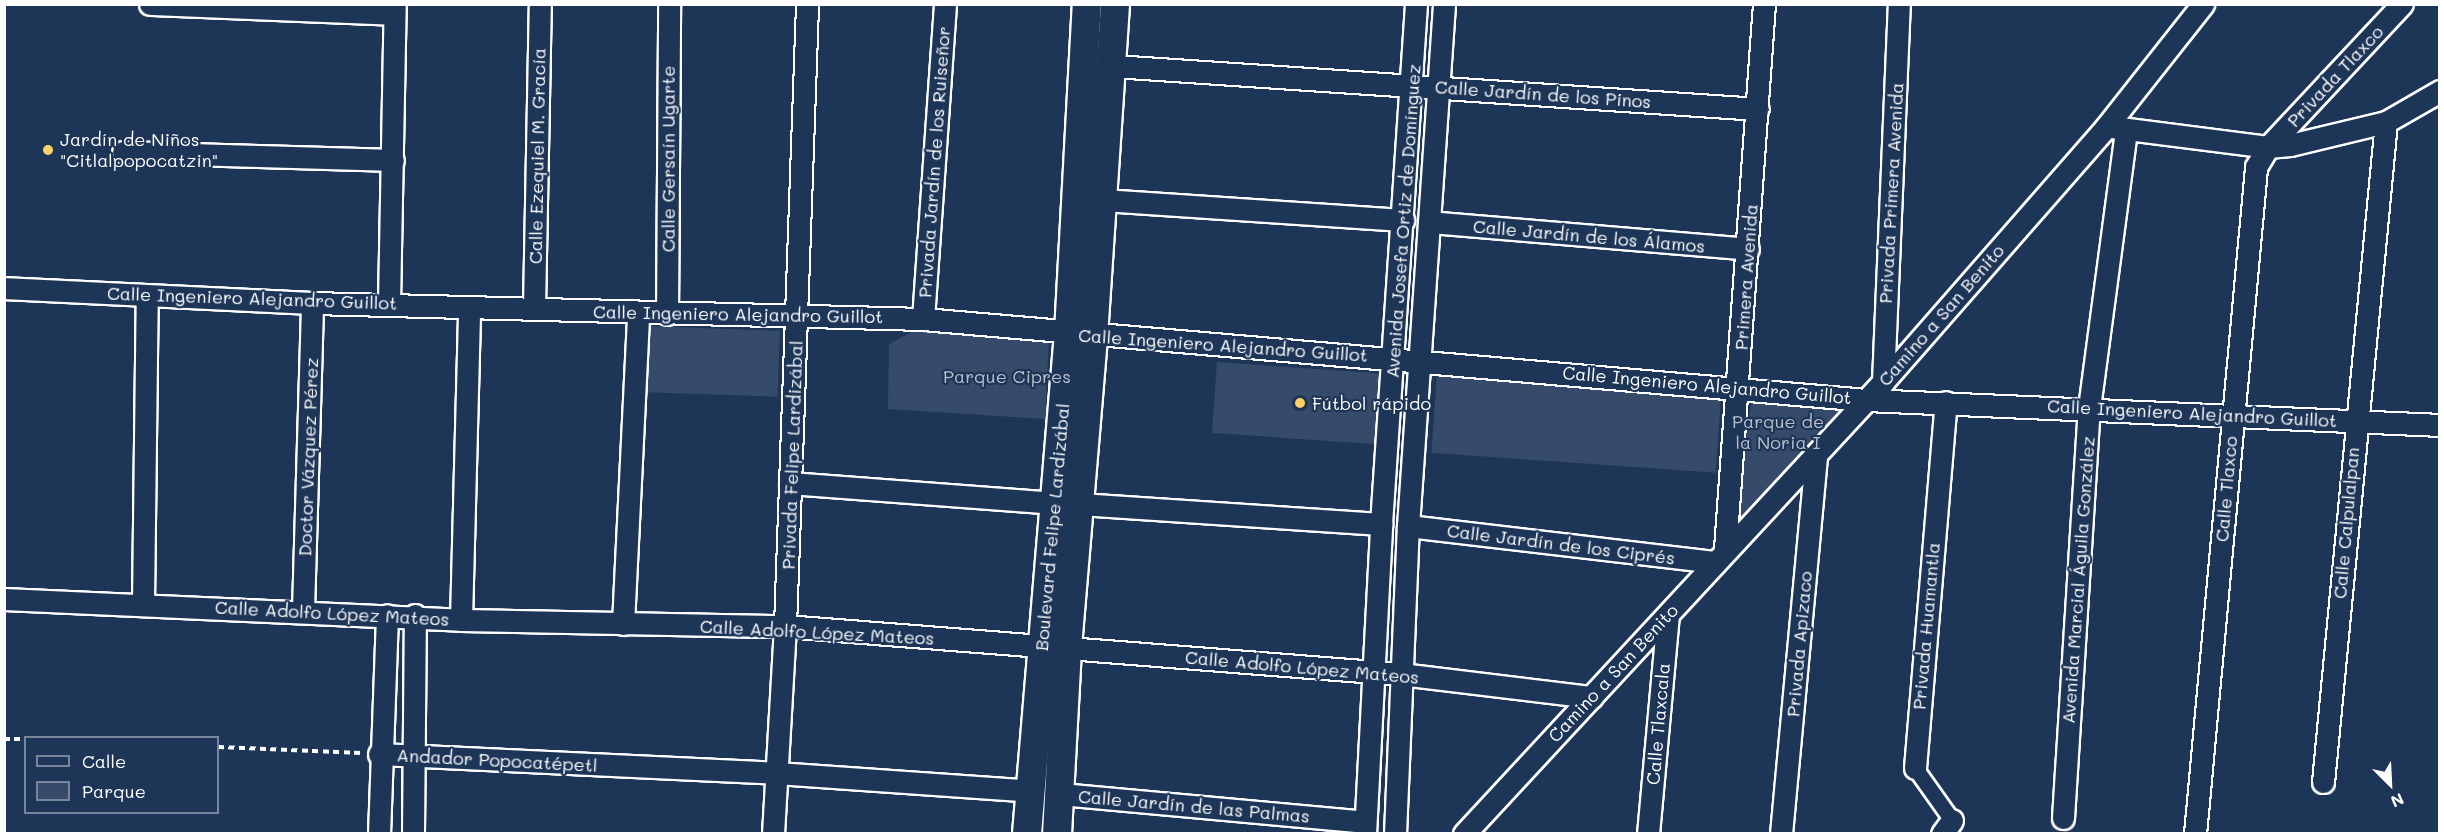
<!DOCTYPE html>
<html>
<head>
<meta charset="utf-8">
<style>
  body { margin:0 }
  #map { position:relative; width:2444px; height:838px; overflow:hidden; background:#1d3557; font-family:Mali,sans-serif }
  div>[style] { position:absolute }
  .green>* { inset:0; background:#364b69; transform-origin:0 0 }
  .path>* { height:4px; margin-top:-2px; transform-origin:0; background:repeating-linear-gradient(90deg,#fff 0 6px,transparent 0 10.5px) }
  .roads { filter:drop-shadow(2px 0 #fff) drop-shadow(-2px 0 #fff) drop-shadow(0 2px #fff) drop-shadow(0 -2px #fff) }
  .pedestrian>* { height:15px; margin:-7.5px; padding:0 7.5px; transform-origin:7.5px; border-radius:7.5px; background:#1d3557 }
  .minor>* { height:21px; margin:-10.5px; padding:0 10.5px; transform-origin:10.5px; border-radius:10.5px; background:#1d3557 }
  .secondary>* { height:28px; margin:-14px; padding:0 14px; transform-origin:14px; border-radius:14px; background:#1d3557 }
  .dots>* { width:16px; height:16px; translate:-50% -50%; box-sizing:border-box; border:3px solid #1d3557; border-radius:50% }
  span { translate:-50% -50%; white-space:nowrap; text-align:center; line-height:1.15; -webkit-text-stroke:4.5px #1d3557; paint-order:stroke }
  .street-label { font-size:18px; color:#fff }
  .poi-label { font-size:18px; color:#fff }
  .left { translate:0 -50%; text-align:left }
  .park-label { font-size:18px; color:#b9c0ca }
  .frame { position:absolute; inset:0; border:6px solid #fff; pointer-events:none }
  .legend { position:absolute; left:24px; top:736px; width:195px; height:78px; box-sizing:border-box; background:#1d3557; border:2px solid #77869a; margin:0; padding:8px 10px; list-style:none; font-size:18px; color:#fff }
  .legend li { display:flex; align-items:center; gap:12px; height:30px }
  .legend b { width:30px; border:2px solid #77869a }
  .north { position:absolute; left:2360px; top:754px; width:60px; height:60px; -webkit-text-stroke:4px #1d3557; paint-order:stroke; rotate:156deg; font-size:16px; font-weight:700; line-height:24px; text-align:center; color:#fff }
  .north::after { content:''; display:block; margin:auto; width:21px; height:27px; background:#fff; clip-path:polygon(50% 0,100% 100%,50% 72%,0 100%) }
</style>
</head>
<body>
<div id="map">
  <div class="green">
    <i style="left:643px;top:326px;width:137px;height:66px;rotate:2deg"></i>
    <i style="clip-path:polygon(912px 332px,1049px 338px,1045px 419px,888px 409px,889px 344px)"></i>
    <i style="left:1217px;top:362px;width:171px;height:71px;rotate:4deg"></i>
    <i style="left:1437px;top:373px;width:285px;height:80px;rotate:4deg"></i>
    <i style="clip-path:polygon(1752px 399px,1848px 404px,1731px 529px)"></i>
  </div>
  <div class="path">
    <i style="left:4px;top:739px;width:22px"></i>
    <i style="left:218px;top:747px;width:143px;rotate:2.4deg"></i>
  </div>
  <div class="roads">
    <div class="pedestrian">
      <i style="left:1915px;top:768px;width:64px;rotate:54.6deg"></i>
    </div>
    <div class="minor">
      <i style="left:150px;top:4px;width:244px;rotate:2.3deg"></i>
      <i style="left:1113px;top:66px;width:646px;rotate:3.81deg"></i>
      <i style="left:2112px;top:127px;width:157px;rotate:7.3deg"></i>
      <i style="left:2268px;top:147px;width:22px;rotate:-5deg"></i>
      <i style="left:2290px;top:145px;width:99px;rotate:-13.5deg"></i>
      <i style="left:2386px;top:122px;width:62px;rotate:-29.9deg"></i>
      <i style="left:123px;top:152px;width:270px;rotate:1.7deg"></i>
      <i style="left:1102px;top:200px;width:302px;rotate:3.8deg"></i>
      <i style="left:1429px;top:222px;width:320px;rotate:4.8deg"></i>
      <i style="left:4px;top:288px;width:308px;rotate:2.8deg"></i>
      <i style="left:312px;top:303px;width:611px;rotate:1.5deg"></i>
      <i style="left:923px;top:319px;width:946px;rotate:4.91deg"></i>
      <i style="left:1866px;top:400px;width:575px;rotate:2.49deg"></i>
      <i style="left:389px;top:303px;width:299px;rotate:-88.9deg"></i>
      <i style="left:534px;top:308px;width:304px;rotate:-88.9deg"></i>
      <i style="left:667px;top:314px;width:310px;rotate:-89.6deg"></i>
      <i style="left:923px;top:319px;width:316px;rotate:-86deg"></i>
      <i style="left:1883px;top:382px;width:378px;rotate:-87.6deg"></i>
      <i style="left:790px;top:483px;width:266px;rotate:4.3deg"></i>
      <i style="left:1079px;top:504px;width:303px;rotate:3.8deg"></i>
      <i style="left:1408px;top:526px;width:308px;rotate:6.7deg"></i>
      <i style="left:1725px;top:549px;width:546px;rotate:-85.91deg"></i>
      <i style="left:4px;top:599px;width:457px;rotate:2.6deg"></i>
      <i style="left:461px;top:620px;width:324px;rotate:1.1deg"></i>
      <i style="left:785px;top:626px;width:618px;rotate:4.46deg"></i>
      <i style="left:1401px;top:674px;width:192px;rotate:6.9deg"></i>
      <i style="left:143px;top:604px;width:308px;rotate:-89.3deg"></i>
      <i style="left:303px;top:610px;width:307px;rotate:-88.3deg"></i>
      <i style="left:461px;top:620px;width:313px;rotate:-88.5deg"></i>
      <i style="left:623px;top:624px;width:312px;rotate:-87.2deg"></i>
      <i style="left:379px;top:754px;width:397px;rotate:2.7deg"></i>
      <i style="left:776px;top:773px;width:256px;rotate:4deg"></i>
      <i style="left:1915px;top:768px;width:367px;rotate:-85.2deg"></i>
      <i style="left:2323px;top:782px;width:663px;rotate:-84.55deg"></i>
      <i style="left:1060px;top:794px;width:306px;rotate:5.2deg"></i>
      <i style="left:2063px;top:818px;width:411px;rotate:-86.4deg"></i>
      <i style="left:2089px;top:408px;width:281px;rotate:-82.4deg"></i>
      <i style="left:379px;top:834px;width:219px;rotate:-87.9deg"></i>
      <i style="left:413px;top:834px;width:219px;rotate:-89.5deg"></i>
      <i style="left:773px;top:834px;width:208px;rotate:-86.7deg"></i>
      <i style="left:785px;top:626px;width:622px;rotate:-87.97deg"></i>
      <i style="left:1365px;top:834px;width:310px;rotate:-87deg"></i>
      <i style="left:1381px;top:524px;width:521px;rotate:-86.15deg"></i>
      <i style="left:1395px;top:834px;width:308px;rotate:-87.6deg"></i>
      <i style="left:1408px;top:526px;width:523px;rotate:-86.05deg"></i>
      <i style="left:1464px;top:834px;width:616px;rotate:-47.17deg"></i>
      <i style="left:1883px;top:382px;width:339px;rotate:-48.8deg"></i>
      <i style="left:2106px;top:127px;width:157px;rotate:-51.7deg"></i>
      <i style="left:1648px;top:834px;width:220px;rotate:-84.8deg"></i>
      <i style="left:1781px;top:834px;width:381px;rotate:-84.7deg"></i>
      <i style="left:1942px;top:834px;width:17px;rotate:-54deg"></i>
      <i style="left:2195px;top:834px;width:670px;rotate:-84.77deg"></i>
      <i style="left:2256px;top:167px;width:23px;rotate:-59deg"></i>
      <i style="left:2268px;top:147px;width:196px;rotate:-46.9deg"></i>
    </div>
    <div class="secondary">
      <i style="left:1027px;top:834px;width:503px;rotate:-85.21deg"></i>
      <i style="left:1069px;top:333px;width:329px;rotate:-86.9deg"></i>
      <i style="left:1057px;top:834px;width:187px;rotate:-86.9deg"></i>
      <i style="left:1067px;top:647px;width:312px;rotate:-85.2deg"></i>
      <i style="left:1093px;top:336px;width:333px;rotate:-86.2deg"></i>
    </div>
  </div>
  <div class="dots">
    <i style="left:48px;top:150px;background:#ffd166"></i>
    <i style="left:1300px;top:403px;background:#ffd166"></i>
  </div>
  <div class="street-label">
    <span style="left:2335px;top:76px;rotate:-47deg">Privada Tlaxco</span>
    <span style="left:1543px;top:94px;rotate:4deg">Calle Jardín de los Pinos</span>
    <span style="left:537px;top:156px;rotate:-89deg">Calle Ezequiel M. Gracía</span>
    <span style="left:668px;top:159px;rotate:-90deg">Calle Gersaín Ugarte</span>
    <span style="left:934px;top:162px;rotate:-86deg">Privada Jardín de los Ruiseñor</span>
    <span style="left:1891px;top:193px;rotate:-87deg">Privada Primera Avenida</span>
    <span style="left:1403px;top:221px;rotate:-86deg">Avenida Josefa Ortiz de Domínguez</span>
    <span style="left:1589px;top:236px;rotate:5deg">Calle Jardín de los Álamos</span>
    <span style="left:1746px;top:277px;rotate:-86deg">Primera Avenida</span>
    <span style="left:252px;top:298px;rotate:2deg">Calle Ingeniero Alejandro Guillot</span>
    <span style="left:738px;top:314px;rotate:1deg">Calle Ingeniero Alejandro Guillot</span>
    <span style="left:1941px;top:315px;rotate:-49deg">Camino a San Benito</span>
    <span style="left:1223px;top:345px;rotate:4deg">Calle Ingeniero Alejandro Guillot</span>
    <span style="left:1707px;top:385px;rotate:5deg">Calle Ingeniero Alejandro Guillot</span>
    <span style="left:2192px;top:413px;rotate:3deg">Calle Ingeniero Alejandro Guillot</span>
    <span style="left:792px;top:455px;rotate:-88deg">Privada Felipe Lardizábal</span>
    <span style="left:308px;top:457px;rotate:-88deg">Doctor Vázquez Pérez</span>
    <span style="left:2226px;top:489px;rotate:-85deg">Calle Tlaxco</span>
    <span style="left:2346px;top:523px;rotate:-85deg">Calle Calpulalpan</span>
    <span style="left:1052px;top:527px;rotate:-85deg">Boulevard Felipe Lardizábal</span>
    <span style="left:1561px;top:544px;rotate:7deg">Calle Jardín de los Ciprés</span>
    <span style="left:2078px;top:580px;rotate:-86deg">Avenida Marcial Águila González</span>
    <span style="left:332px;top:613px;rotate:3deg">Calle Adolfo López Mateos</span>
    <span style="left:1926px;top:626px;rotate:-85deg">Privada Huamantla</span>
    <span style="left:817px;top:632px;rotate:3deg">Calle Adolfo López Mateos</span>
    <span style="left:1799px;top:644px;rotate:-85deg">Privada Apizaco</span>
    <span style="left:1302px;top:667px;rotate:5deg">Calle Adolfo López Mateos</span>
    <span style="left:1613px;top:673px;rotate:-47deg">Camino a San Benito</span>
    <span style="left:1658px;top:724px;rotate:-85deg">Calle Tlaxcala</span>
    <span style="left:497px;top:760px;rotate:3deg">Andador Popocatépetl</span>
    <span style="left:1194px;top:806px;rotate:5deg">Calle Jardín de las Palmas</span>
  </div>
  <div class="poi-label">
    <span class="left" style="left:60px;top:150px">Jardín de Niños<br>"Citlalpopocatzin"</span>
    <span class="left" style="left:1312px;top:403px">Fútbol rápido</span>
  </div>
  <div class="park-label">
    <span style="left:1007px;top:376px">Parque Cipres</span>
    <span style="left:1778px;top:432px">Parque de<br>la Noria I</span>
  </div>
  <div class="frame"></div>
  <ul class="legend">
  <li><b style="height:8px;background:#1d3557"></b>Calle</li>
  <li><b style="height:16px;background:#364b69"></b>Parque</li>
  </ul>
  <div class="north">N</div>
</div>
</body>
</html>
